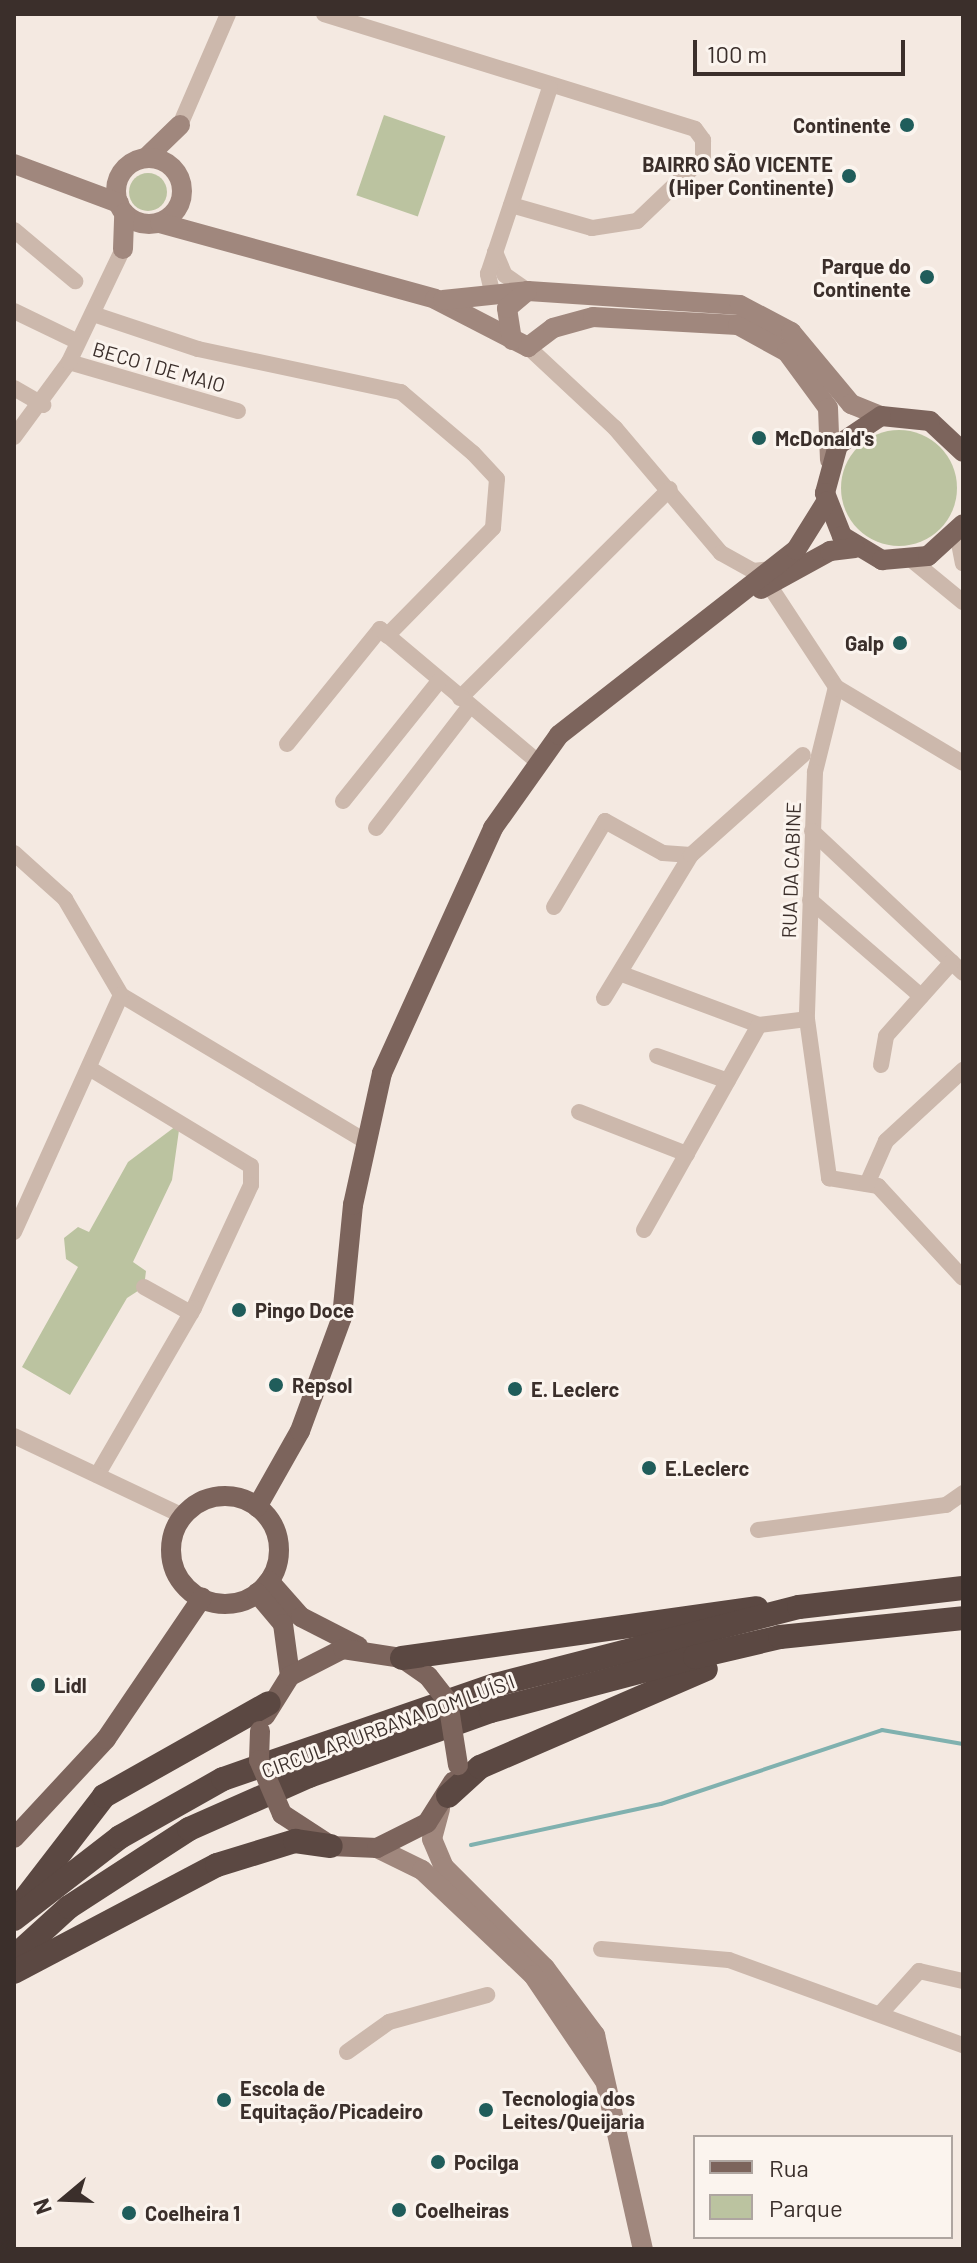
<!DOCTYPE html>
<html>
<head>
<meta charset="utf-8">
<style>
  body { margin:0 }
  #map { position:relative; width:977px; height:2263px; overflow:hidden; background:#f4e9e1; font-family:Barlow,sans-serif }
  div>[style] { position:absolute }
  .green>* { inset:0; background:#bbc3a0; transform-origin:0 0 }
  .round { border-radius:50% }
  .stream>* { height:4px; margin:-2px; padding:0 2px; transform-origin:2px; border-radius:2px; background:#80b1af }
  .street>* { height:16px; margin:-8px; padding:0 8px; transform-origin:8px; border-radius:8px; background:#ccb8ac }
  .secondary>* { height:20px; margin:-10px; padding:0 10px; transform-origin:10px; border-radius:10px; background:#a0877d }
  .secondary>.ring { margin:-10px; padding:0; box-sizing:content-box; background:none; border:20px solid #a0877d; border-radius:50% }
  .primary>* { height:20px; margin:-10px; padding:0 10px; transform-origin:10px; border-radius:10px; background:#7c645c }
  .primary>.ring { margin:-10px; padding:0; box-sizing:content-box; background:none; border:20px solid #7c645c; border-radius:50% }
  .highway>* { height:24px; margin:-12px; padding:0 12px; transform-origin:12px; border-radius:12px; background:#5b4842 }
  .primary-bridge>* { height:20px; margin:-10px; padding:0 10px; transform-origin:10px; border-radius:10px; background:#7c645c }
  .dots>* { width:22px; height:22px; translate:-50% -50%; box-sizing:border-box; border:4px solid #fbf4ee; border-radius:50% }
  span { translate:-50% -50%; white-space:nowrap; text-align:center; line-height:1.15; -webkit-text-stroke:6px #fbf4ee; paint-order:stroke }
  .poi-label { font-size:20px; color:#3b2f2b; font-weight:700 }
  .right { translate:-100% -50%; text-align:right }
  .left { translate:0 -50%; text-align:left }
  .street-label { font-size:20px; color:#3b2f2b }
  .frame { position:absolute; inset:0; border:16px solid #3b2f2b; pointer-events:none }
  .legend { position:absolute; left:693px; top:2135px; width:260px; height:104px; box-sizing:border-box; background:#fbf4ee; border:2px solid #aea5a0; margin:0; padding:10px 14px; list-style:none; font-size:24px; color:#3b2f2b }
  .legend li { display:flex; align-items:center; gap:16px; height:40px }
  .legend b { width:40px; border:2px solid #aea5a0 }
  .north { position:absolute; left:24px; top:2159px; width:80px; height:80px; -webkit-text-stroke:6px #fbf4ee; paint-order:stroke; rotate:251deg; font-size:22px; font-weight:700; line-height:32px; text-align:center; color:#3b2f2b }
  .north::after { content:''; display:block; margin:auto; width:28px; height:36px; background:#3b2f2b; clip-path:polygon(50% 0,100% 100%,50% 72%,0 100%) }
  .scale { position:absolute; left:693px; top:40px; width:212px; height:36px; box-sizing:border-box; border:4px solid #3b2f2b; border-top:0; padding-left:10px; font-size:24px; line-height:28px; white-space:nowrap; color:#3b2f2b; -webkit-text-stroke:6px #fbf4ee; paint-order:stroke }
</style>
</head>
<body>
<div id="map">
  <div class="green">
    <i style="left:384px;top:115px;width:65px;height:85px;rotate:19deg"></i>
    <i class="round" style="left:129px;top:173px;width:38px;height:38px"></i>
    <i class="round" style="left:841px;top:430px;width:116px;height:116px"></i>
    <i style="clip-path:polygon(180px 1123px,172px 1180px,133px 1262px,146px 1271px,144px 1287px,127px 1298px,70px 1395px,22px 1367px,78px 1267px,66px 1259px,64px 1238px,78px 1227px,89px 1232px,128px 1162px)"></i>
  </div>
  <div class="stream">
    <i style="left:471px;top:1845px;width:194px;rotate:-12.2deg"></i>
    <i style="left:661px;top:1804px;width:233px;rotate:-18.5deg"></i>
    <i style="left:882px;top:1730px;width:82px;rotate:9.8deg"></i>
  </div>
  <div class="street">
    <i style="left:324px;top:14px;width:388px;rotate:17.2deg"></i>
    <i style="left:695px;top:129px;width:14px;rotate:54deg"></i>
    <i style="left:703px;top:140px;width:18px;rotate:90deg"></i>
    <i style="left:703px;top:158px;width:91px;rotate:136.3deg"></i>
    <i style="left:637px;top:221px;width:46px;rotate:171.2deg"></i>
    <i style="left:592px;top:228px;width:84px;rotate:-164.1deg"></i>
    <i style="left:180px;top:125px;width:121px;rotate:-66.6deg"></i>
    <i style="left:14px;top:230px;width:80px;rotate:39.9deg"></i>
    <i style="left:495px;top:252px;width:25px;rotate:67deg"></i>
    <i style="left:505px;top:275px;width:28px;rotate:35deg"></i>
    <i style="left:493px;top:296px;width:23px;rotate:-103deg"></i>
    <i style="left:488px;top:274px;width:196px;rotate:-71.6deg"></i>
    <i style="left:14px;top:311px;width:71px;rotate:25.8deg"></i>
    <i style="left:93px;top:314px;width:111px;rotate:18.4deg"></i>
    <i style="left:198px;top:349px;width:208px;rotate:12deg"></i>
    <i style="left:401px;top:392px;width:94px;rotate:40.3deg"></i>
    <i style="left:473px;top:453px;width:35px;rotate:47deg"></i>
    <i style="left:497px;top:479px;width:49px;rotate:94.7deg"></i>
    <i style="left:493px;top:528px;width:151px;rotate:134.5deg"></i>
    <i style="left:528px;top:347px;width:119px;rotate:43deg"></i>
    <i style="left:615px;top:428px;width:164px;rotate:49.7deg"></i>
    <i style="left:721px;top:553px;width:37px;rotate:29deg"></i>
    <i style="left:753px;top:571px;width:18px;rotate:-6deg"></i>
    <i style="left:69px;top:362px;width:176px;rotate:16.2deg"></i>
    <i style="left:14px;top:388px;width:34px;rotate:30deg"></i>
    <i style="left:14px;top:437px;width:93px;rotate:-53.7deg"></i>
    <i style="left:69px;top:362px;width:125px;rotate:-64.5deg"></i>
    <i style="left:957px;top:533px;width:31px;rotate:79deg"></i>
    <i style="left:913px;top:561px;width:65px;rotate:39.4deg"></i>
    <i style="left:769px;top:585px;width:122px;rotate:56.7deg"></i>
    <i style="left:836px;top:687px;width:88px;rotate:103.9deg"></i>
    <i style="left:815px;top:772px;width:247px;rotate:91.9deg"></i>
    <i style="left:807px;top:1019px;width:161px;rotate:82.1deg"></i>
    <i style="left:829px;top:1178px;width:50px;rotate:9.3deg"></i>
    <i style="left:878px;top:1186px;width:125px;rotate:47.3deg"></i>
    <i style="left:836px;top:687px;width:148px;rotate:30.9deg"></i>
    <i style="left:460px;top:698px;width:296px;rotate:-44.9deg"></i>
    <i style="left:287px;top:744px;width:148px;rotate:-51deg"></i>
    <i style="left:380px;top:629px;width:207px;rotate:40.1deg"></i>
    <i style="left:343px;top:801px;width:154px;rotate:-51.3deg"></i>
    <i style="left:376px;top:828px;width:154px;rotate:-52.4deg"></i>
    <i style="left:812px;top:831px;width:207px;rotate:43.2deg"></i>
    <i style="left:14px;top:853px;width:69px;rotate:42deg"></i>
    <i style="left:65px;top:899px;width:111px;rotate:59.7deg"></i>
    <i style="left:121px;top:995px;width:287px;rotate:30.9deg"></i>
    <i style="left:810px;top:900px;width:147px;rotate:40.9deg"></i>
    <i style="left:554px;top:907px;width:100px;rotate:-59.3deg"></i>
    <i style="left:605px;top:821px;width:66px;rotate:28.9deg"></i>
    <i style="left:663px;top:853px;width:28px;rotate:4deg"></i>
    <i style="left:622px;top:974px;width:146px;rotate:20.4deg"></i>
    <i style="left:759px;top:1025px;width:48px;rotate:-7.1deg"></i>
    <i style="left:604px;top:998px;width:167px;rotate:-58.7deg"></i>
    <i style="left:691px;top:855px;width:150px;rotate:-41.8deg"></i>
    <i style="left:657px;top:1056px;width:75px;rotate:19.4deg"></i>
    <i style="left:881px;top:1065px;width:29px;rotate:-80deg"></i>
    <i style="left:886px;top:1036px;width:99px;rotate:-48.3deg"></i>
    <i style="left:89px;top:1068px;width:189px;rotate:31.2deg"></i>
    <i style="left:251px;top:1166px;width:19px;rotate:90deg"></i>
    <i style="left:251px;top:1185px;width:136px;rotate:114.9deg"></i>
    <i style="left:194px;top:1308px;width:193px;rotate:120.1deg"></i>
    <i style="left:579px;top:1112px;width:116px;rotate:21.3deg"></i>
    <i style="left:867px;top:1184px;width:47px;rotate:-66.2deg"></i>
    <i style="left:886px;top:1141px;width:105px;rotate:-42.7deg"></i>
    <i style="left:644px;top:1230px;width:235px;rotate:-60.7deg"></i>
    <i style="left:14px;top:1232px;width:260px;rotate:-65.7deg"></i>
    <i style="left:144px;top:1287px;width:54px;rotate:29deg"></i>
    <i style="left:14px;top:1436px;width:187px;rotate:25.3deg"></i>
    <i style="left:758px;top:1530px;width:190px;rotate:-7.6deg"></i>
    <i style="left:946px;top:1505px;width:21px;rotate:-35deg"></i>
    <i style="left:601px;top:1949px;width:128px;rotate:4.9deg"></i>
    <i style="left:729px;top:1960px;width:249px;rotate:20deg"></i>
    <i style="left:880px;top:2014px;width:58px;rotate:-47.8deg"></i>
    <i style="left:919px;top:1971px;width:45px;rotate:12.8deg"></i>
    <i style="left:347px;top:2052px;width:52px;rotate:-35.5deg"></i>
    <i style="left:389px;top:2022px;width:102px;rotate:-15.4deg"></i>
  </div>
  <div class="secondary">
    <i style="left:147px;top:157px;width:46px;rotate:-44.1deg"></i>
    <i class="ring" style="left:116px;top:158px;width:46px;height:46px"></i>
    <i style="left:14px;top:164px;width:112px;rotate:20.4deg"></i>
    <i style="left:160px;top:223px;width:285px;rotate:15.4deg"></i>
    <i style="left:435px;top:299px;width:105px;rotate:27.3deg"></i>
    <i style="left:528px;top:347px;width:31px;rotate:-37deg"></i>
    <i style="left:553px;top:328px;width:41px;rotate:-15.4deg"></i>
    <i style="left:593px;top:317px;width:145px;rotate:3.2deg"></i>
    <i style="left:738px;top:325px;width:56px;rotate:28.9deg"></i>
    <i style="left:787px;top:352px;width:69px;rotate:53.8deg"></i>
    <i style="left:828px;top:408px;width:52px;rotate:87.8deg"></i>
    <i style="left:123px;top:249px;width:36px;rotate:-88deg"></i>
    <i style="left:443px;top:300px;width:85px;rotate:-6deg"></i>
    <i style="left:528px;top:291px;width:212px;rotate:3.8deg"></i>
    <i style="left:740px;top:305px;width:58px;rotate:27.9deg"></i>
    <i style="left:791px;top:332px;width:94px;rotate:50.2deg"></i>
    <i style="left:851px;top:404px;width:32px;rotate:22deg"></i>
    <i style="left:512px;top:340px;width:32px;rotate:-99deg"></i>
    <i style="left:507px;top:308px;width:26px;rotate:-40deg"></i>
    <i style="left:440px;top:1809px;width:31px;rotate:105deg"></i>
    <i style="left:432px;top:1839px;width:30px;rotate:67deg"></i>
    <i style="left:444px;top:1867px;width:143px;rotate:45deg"></i>
    <i style="left:545px;top:1968px;width:84px;rotate:53.3deg"></i>
    <i style="left:595px;top:2035px;width:219px;rotate:77.4deg"></i>
    <i style="left:377px;top:1848px;width:50px;rotate:26.1deg"></i>
    <i style="left:422px;top:1870px;width:153px;rotate:43.4deg"></i>
    <i style="left:533px;top:1975px;width:127px;rotate:55.9deg"></i>
  </div>
  <div class="primary">
    <i style="left:963px;top:452px;width:45px;rotate:-136.8deg"></i>
    <i style="left:930px;top:421px;width:49px;rotate:-174.2deg"></i>
    <i style="left:881px;top:416px;width:52px;rotate:146deg"></i>
    <i style="left:838px;top:445px;width:50px;rotate:105.2deg"></i>
    <i style="left:825px;top:493px;width:46px;rotate:68.4deg"></i>
    <i style="left:842px;top:536px;width:47px;rotate:31deg"></i>
    <i style="left:882px;top:560px;width:46px;rotate:-5deg"></i>
    <i style="left:928px;top:556px;width:47px;rotate:-42.4deg"></i>
    <i style="left:761px;top:589px;width:79px;rotate:-28.8deg"></i>
    <i style="left:830px;top:551px;width:25px;rotate:-7deg"></i>
    <i class="ring" style="left:171px;top:1496px;width:88px;height:88px"></i>
    <i style="left:257px;top:1507px;width:87px;rotate:-60.5deg"></i>
    <i style="left:300px;top:1431px;width:121px;rotate:-69.8deg"></i>
    <i style="left:342px;top:1317px;width:113px;rotate:-84.4deg"></i>
    <i style="left:353px;top:1205px;width:135px;rotate:-77.6deg"></i>
    <i style="left:382px;top:1073px;width:269px;rotate:-65.6deg"></i>
    <i style="left:493px;top:828px;width:114px;rotate:-54.6deg"></i>
    <i style="left:559px;top:735px;width:301px;rotate:-38deg"></i>
    <i style="left:796px;top:550px;width:57px;rotate:-58deg"></i>
    <i style="left:269px;top:1581px;width:48px;rotate:48.4deg"></i>
    <i style="left:301px;top:1617px;width:64px;rotate:27deg"></i>
    <i style="left:257px;top:1593px;width:40px;rotate:50deg"></i>
    <i style="left:283px;top:1624px;width:52px;rotate:82.3deg"></i>
    <i style="left:265px;top:1716px;width:47px;rotate:-58deg"></i>
    <i style="left:290px;top:1676px;width:59px;rotate:-27deg"></i>
    <i style="left:343px;top:1649px;width:60px;rotate:8.7deg"></i>
    <i style="left:402px;top:1658px;width:32px;rotate:35deg"></i>
    <i style="left:282px;top:1814px;width:59px;rotate:33.1deg"></i>
    <i style="left:331px;top:1846px;width:46px;rotate:2.5deg"></i>
    <i style="left:377px;top:1848px;width:56px;rotate:-26.6deg"></i>
    <i style="left:427px;top:1823px;width:49px;rotate:-57.6deg"></i>
    <i style="left:14px;top:1838px;width:135px;rotate:-47.1deg"></i>
    <i style="left:106px;top:1739px;width:171px;rotate:-55.8deg"></i>
  </div>
  <div class="highway">
    <i style="left:402px;top:1658px;width:358px;rotate:-8deg"></i>
    <i style="left:448px;top:1796px;width:43px;rotate:-42.2deg"></i>
    <i style="left:480px;top:1767px;width:246px;rotate:-23.4deg"></i>
    <i style="left:24px;top:1900px;width:131px;rotate:-52.4deg"></i>
    <i style="left:104px;top:1796px;width:189px;rotate:-29.4deg"></i>
    <i style="left:14px;top:1919px;width:134px;rotate:-37.7deg"></i>
    <i style="left:120px;top:1837px;width:118px;rotate:-29.4deg"></i>
    <i style="left:223px;top:1779px;width:288px;rotate:-19.1deg"></i>
    <i style="left:495px;top:1685px;width:314px;rotate:-14.4deg"></i>
    <i style="left:799px;top:1607px;width:165px;rotate:-6.6deg"></i>
    <i style="left:14px;top:1957px;width:74px;rotate:-42.3deg"></i>
    <i style="left:69px;top:1907px;width:143px;rotate:-33deg"></i>
    <i style="left:189px;top:1829px;width:131px;rotate:-23.8deg"></i>
    <i style="left:309px;top:1776px;width:193px;rotate:-19.7deg"></i>
    <i style="left:491px;top:1711px;width:211px;rotate:-14.8deg"></i>
    <i style="left:695px;top:1657px;width:87px;rotate:-13.2deg"></i>
    <i style="left:780px;top:1637px;width:184px;rotate:-5.9deg"></i>
    <i style="left:14px;top:1972px;width:229px;rotate:-27.8deg"></i>
    <i style="left:217px;top:1865px;width:82px;rotate:-17.1deg"></i>
    <i style="left:295px;top:1841px;width:36px;rotate:8deg"></i>
  </div>
  <div class="primary-bridge">
    <i style="left:428px;top:1676px;width:33px;rotate:52deg"></i>
    <i style="left:448px;top:1702px;width:64px;rotate:81deg"></i>
    <i style="left:260px;top:1731px;width:29px;rotate:92deg"></i>
    <i style="left:259px;top:1760px;width:59px;rotate:66.9deg"></i>
  </div>
  <div class="dots">
    <i style="left:907px;top:125px;background:#205d5b"></i>
    <i style="left:849px;top:176px;background:#205d5b"></i>
    <i style="left:927px;top:277px;background:#205d5b"></i>
    <i style="left:759px;top:438px;background:#205d5b"></i>
    <i style="left:900px;top:643px;background:#205d5b"></i>
    <i style="left:239px;top:1310px;background:#205d5b"></i>
    <i style="left:276px;top:1385px;background:#205d5b"></i>
    <i style="left:515px;top:1389px;background:#205d5b"></i>
    <i style="left:649px;top:1468px;background:#205d5b"></i>
    <i style="left:38px;top:1685px;background:#205d5b"></i>
    <i style="left:224px;top:2100px;background:#205d5b"></i>
    <i style="left:486px;top:2110px;background:#205d5b"></i>
    <i style="left:438px;top:2162px;background:#205d5b"></i>
    <i style="left:399px;top:2210px;background:#205d5b"></i>
    <i style="left:129px;top:2213px;background:#205d5b"></i>
  </div>
  <div class="poi-label">
    <span class="right" style="left:891px;top:125px">Continente</span>
    <span class="right" style="left:833px;top:176px">BAIRRO SÃO VICENTE<br>(Hiper Continente)</span>
    <span class="right" style="left:911px;top:278px">Parque do<br>Continente</span>
    <span class="left" style="left:775px;top:438px">McDonald's</span>
    <span class="right" style="left:884px;top:643px">Galp</span>
    <span class="left" style="left:255px;top:1310px">Pingo Doce</span>
    <span class="left" style="left:292px;top:1385px">Repsol</span>
    <span class="left" style="left:531px;top:1389px">E. Leclerc</span>
    <span class="left" style="left:665px;top:1468px">E.Leclerc</span>
    <span class="left" style="left:54px;top:1685px">Lidl</span>
    <span class="left" style="left:240px;top:2100px">Escola de<br>Equitação/Picadeiro</span>
    <span class="left" style="left:502px;top:2110px">Tecnologia dos<br>Leites/Queijaria</span>
    <span class="left" style="left:454px;top:2162px">Pocilga</span>
    <span class="left" style="left:415px;top:2210px">Coelheiras</span>
    <span class="left" style="left:145px;top:2213px">Coelheira 1</span>
  </div>
  <div class="street-label">
    <span style="left:159px;top:367px;rotate:16deg">BECO 1 DE MAIO</span>
    <span style="left:791px;top:870px;rotate:-88deg">RUA DA CABINE</span>
    <span style="left:388px;top:1726px;rotate:-20deg">CIRCULAR URBANA DOM LUÍS I</span>
  </div>
  <div class="frame"></div>
  <ul class="legend">
  <li><b style="height:10px;background:#7c645c"></b>Rua</li>
  <li><b style="height:22px;background:#bbc3a0"></b>Parque</li>
  </ul>
  <div class="north">N</div>
  <div class="scale">100 m</div>
</div>
</body>
</html>
